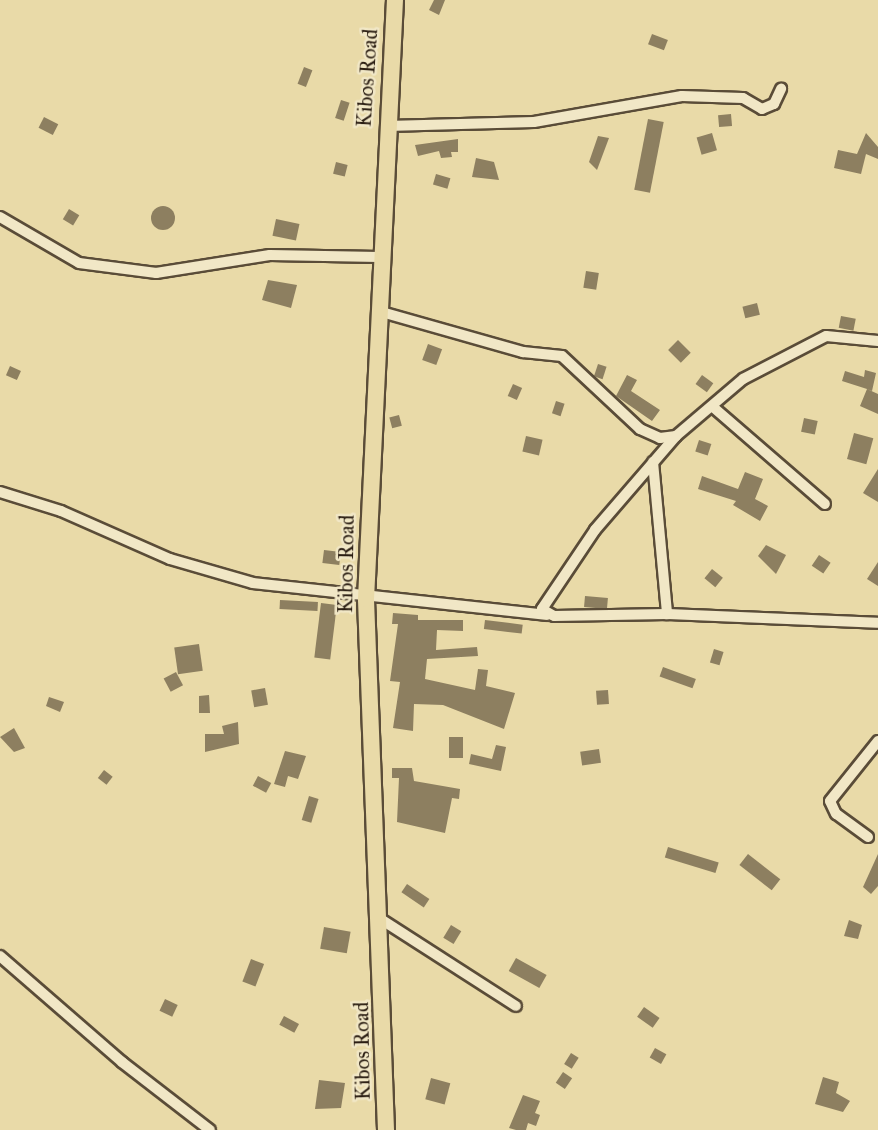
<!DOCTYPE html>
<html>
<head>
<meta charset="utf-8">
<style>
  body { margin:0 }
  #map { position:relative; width:878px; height:1130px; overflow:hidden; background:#e9daa8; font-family:"IM FELL Great Primer",serif }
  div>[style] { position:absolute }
  .building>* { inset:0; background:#8d7f60; transform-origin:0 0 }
  .round { border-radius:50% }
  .roads { filter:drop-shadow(2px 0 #5a4c38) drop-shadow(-2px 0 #5a4c38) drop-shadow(0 2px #5a4c38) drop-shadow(0 -2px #5a4c38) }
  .street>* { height:10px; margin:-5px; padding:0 5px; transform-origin:5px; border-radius:5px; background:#f1e7c6 }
  .primary>* { height:16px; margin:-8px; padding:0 8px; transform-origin:8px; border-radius:8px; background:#e9daa8 }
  span { translate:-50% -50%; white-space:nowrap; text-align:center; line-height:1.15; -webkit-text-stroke:5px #f1e7c6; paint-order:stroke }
  .street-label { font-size:21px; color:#2a1d12 }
</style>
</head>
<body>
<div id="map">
  <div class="building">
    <i style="clip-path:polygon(434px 0,445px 0,439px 15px,429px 10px)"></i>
    <i style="left:652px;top:34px;width:17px;height:11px;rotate:21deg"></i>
    <i style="left:304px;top:67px;width:9px;height:18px;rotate:21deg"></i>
    <i style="left:341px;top:100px;width:9px;height:19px;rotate:18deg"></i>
    <i style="left:731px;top:114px;width:12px;height:13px;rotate:85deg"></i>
    <i style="left:44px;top:117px;width:16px;height:12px;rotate:27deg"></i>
    <i style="left:648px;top:119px;width:16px;height:72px;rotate:11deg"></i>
    <i style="left:712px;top:133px;width:18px;height:16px;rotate:74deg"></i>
    <i style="clip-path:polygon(866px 133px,878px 147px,878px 159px,866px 154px,861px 174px,834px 168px,838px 150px,857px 154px)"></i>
    <i style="clip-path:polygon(598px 136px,609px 138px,597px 170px,589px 162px)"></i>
    <i style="clip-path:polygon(458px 139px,458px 152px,451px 152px,452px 157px,441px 158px,439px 151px,418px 156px,415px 145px)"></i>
    <i style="clip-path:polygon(476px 158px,494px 162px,499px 180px,472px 177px)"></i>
    <i style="left:336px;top:162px;width:12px;height:12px;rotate:14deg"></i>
    <i style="left:436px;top:174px;width:15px;height:11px;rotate:16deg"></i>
    <i class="round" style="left:151px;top:206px;width:24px;height:24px"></i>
    <i style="left:69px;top:209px;width:12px;height:12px;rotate:31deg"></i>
    <i style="left:276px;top:219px;width:24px;height:17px;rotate:12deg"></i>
    <i style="left:586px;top:271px;width:13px;height:17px;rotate:9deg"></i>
    <i style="clip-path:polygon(268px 280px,297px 285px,291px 308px,262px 300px)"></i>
    <i style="left:757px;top:303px;width:12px;height:15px;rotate:76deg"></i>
    <i style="left:841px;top:316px;width:15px;height:12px;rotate:11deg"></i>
    <i style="left:678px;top:340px;width:18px;height:14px;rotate:45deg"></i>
    <i style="left:428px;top:344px;width:15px;height:17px;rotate:20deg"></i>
    <i style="left:598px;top:364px;width:9px;height:13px;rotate:18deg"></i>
    <i style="left:10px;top:366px;width:12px;height:10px;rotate:24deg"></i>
    <i style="clip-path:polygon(865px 370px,876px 373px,872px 391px,867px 389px,878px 394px,878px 414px,860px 406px,867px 389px,842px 381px,845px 371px,864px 377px)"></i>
    <i style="clip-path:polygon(627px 375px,637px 380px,631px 391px,660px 410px,652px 421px,616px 396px)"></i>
    <i style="left:702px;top:375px;width:14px;height:11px;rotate:36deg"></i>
    <i style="left:513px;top:384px;width:10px;height:13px;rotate:24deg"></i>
    <i style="left:556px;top:401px;width:9px;height:13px;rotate:18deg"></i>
    <i style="left:399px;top:415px;width:11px;height:10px;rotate:75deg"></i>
    <i style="left:804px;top:418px;width:14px;height:14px;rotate:12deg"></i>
    <i style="left:854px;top:433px;width:20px;height:27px;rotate:15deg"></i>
    <i style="left:526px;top:436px;width:17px;height:16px;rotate:13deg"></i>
    <i style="left:699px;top:440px;width:13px;height:12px;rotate:18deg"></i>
    <i style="clip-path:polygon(878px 469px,878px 502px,863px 493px)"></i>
    <i style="clip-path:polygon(745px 472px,763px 479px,755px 499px,768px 506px,760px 521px,733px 505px,736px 501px,698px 489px,702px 476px,738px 489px)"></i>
    <i style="clip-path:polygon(766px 545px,786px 555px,776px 574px,758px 556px)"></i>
    <i style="left:324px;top:550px;width:17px;height:13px;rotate:7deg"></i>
    <i style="left:819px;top:555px;width:14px;height:13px;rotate:34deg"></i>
    <i style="clip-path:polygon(878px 562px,878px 586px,867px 579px)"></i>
    <i style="left:712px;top:569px;width:14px;height:12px;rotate:39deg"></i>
    <i style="left:585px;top:596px;width:23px;height:11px;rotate:5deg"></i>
    <i style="left:280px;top:600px;width:38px;height:9px;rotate:3deg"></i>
    <i style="left:321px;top:603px;width:16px;height:55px;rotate:7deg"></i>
    <i style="clip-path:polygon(393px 613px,418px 615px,418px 620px,463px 620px,463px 631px,437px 630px,436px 650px,477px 647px,478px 656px,427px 659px,425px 679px,475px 690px,478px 669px,488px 670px,486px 686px,515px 693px,504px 729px,443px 705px,414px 704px,413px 731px,393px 728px,400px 682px,390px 681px,398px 624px,392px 624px)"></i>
    <i style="left:485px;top:620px;width:38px;height:9px;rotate:7deg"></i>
    <i style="left:199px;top:644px;width:27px;height:25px;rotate:82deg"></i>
    <i style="left:714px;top:649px;width:10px;height:14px;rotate:17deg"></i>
    <i style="left:663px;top:667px;width:35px;height:10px;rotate:20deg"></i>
    <i style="left:176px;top:672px;width:15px;height:14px;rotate:62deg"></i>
    <i style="left:265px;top:688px;width:17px;height:14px;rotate:80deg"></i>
    <i style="left:608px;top:690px;width:14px;height:12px;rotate:86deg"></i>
    <i style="clip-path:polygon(209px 695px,210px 713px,199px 713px,199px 696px)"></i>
    <i style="clip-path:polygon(49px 697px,64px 702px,60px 712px,46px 706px)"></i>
    <i style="clip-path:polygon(238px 722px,239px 744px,205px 752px,205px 734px,224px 734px,222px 726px)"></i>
    <i style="clip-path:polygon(14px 728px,25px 748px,14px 752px,0 737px)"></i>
    <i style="left:449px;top:737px;width:14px;height:21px"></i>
    <i style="clip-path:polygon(496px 745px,506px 747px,501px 771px,469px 764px,471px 754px,492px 759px)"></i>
    <i style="left:599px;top:749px;width:14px;height:19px;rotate:82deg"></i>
    <i style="clip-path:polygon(285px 751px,306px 756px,298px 779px,288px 776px,285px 787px,274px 784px)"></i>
    <i style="clip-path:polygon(392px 768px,412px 768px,414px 781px,460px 789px,459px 799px,452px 798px,445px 833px,397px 822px,399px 778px,392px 778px)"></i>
    <i style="left:104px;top:770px;width:11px;height:10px;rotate:38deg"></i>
    <i style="left:258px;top:776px;width:15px;height:11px;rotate:28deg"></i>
    <i style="left:309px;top:796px;width:10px;height:25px;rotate:17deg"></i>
    <i style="left:668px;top:847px;width:53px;height:11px;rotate:17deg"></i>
    <i style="left:748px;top:854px;width:41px;height:14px;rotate:38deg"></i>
    <i style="clip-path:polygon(878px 854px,878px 886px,871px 894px,863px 887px)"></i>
    <i style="left:407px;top:884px;width:27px;height:10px;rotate:34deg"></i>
    <i style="clip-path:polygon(849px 920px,862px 925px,858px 939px,844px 936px)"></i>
    <i style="left:451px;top:925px;width:12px;height:15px;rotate:31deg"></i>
    <i style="left:324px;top:927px;width:27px;height:22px;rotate:10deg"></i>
    <i style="left:516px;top:958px;width:35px;height:15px;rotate:29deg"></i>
    <i style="left:251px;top:959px;width:14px;height:24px;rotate:21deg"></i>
    <i style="left:165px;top:999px;width:14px;height:13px;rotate:25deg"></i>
    <i style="left:644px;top:1007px;width:19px;height:12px;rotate:35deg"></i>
    <i style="left:284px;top:1016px;width:17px;height:10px;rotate:28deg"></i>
    <i style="left:655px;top:1048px;width:13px;height:11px;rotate:29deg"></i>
    <i style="left:571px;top:1053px;width:9px;height:13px;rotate:32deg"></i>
    <i style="left:563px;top:1072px;width:11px;height:13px;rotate:34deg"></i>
    <i style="clip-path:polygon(823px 1077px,839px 1082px,836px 1093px,850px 1101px,843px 1112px,815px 1104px)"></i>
    <i style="left:431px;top:1078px;width:20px;height:22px;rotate:15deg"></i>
    <i style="clip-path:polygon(319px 1080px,345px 1083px,341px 1108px,315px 1109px)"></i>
    <i style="clip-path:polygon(523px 1095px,540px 1101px,535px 1113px,540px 1115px,536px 1126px,528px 1123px,526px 1130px,516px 1130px,509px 1128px)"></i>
  </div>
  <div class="roads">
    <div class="street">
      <i style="left:387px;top:126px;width:147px;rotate:-1.6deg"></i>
      <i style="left:534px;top:122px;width:150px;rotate:-10deg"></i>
      <i style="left:682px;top:96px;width:61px;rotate:1.9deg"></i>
      <i style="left:743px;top:98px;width:22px;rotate:30deg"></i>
      <i style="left:762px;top:109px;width:13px;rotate:-23deg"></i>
      <i style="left:774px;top:104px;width:17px;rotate:-65deg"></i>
      <i style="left:0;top:217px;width:91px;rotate:30.2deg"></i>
      <i style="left:79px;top:263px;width:78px;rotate:7.4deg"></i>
      <i style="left:156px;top:273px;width:115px;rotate:-9deg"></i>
      <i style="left:270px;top:255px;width:109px;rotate:1.1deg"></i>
      <i style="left:378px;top:311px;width:151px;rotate:15.8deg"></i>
      <i style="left:523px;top:352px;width:39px;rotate:6deg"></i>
      <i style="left:562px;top:356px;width:107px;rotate:43.1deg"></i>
      <i style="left:640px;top:429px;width:22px;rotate:24deg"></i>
      <i style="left:660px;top:438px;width:16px;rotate:-7deg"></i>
      <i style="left:878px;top:341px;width:52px;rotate:-174.5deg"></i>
      <i style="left:826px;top:336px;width:93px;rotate:152.6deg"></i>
      <i style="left:743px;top:379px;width:88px;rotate:139.6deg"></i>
      <i style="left:676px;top:436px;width:124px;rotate:130.8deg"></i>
      <i style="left:595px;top:530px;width:95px;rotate:123.9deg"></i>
      <i style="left:542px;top:609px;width:14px;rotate:30deg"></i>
      <i style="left:554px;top:616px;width:113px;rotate:-1deg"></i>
      <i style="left:667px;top:614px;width:211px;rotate:2.4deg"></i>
      <i style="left:713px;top:407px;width:148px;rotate:40.9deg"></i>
      <i style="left:653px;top:462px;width:153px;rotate:84.7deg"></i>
      <i style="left:0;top:492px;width:64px;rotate:17.3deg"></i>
      <i style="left:61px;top:511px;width:119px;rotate:23.8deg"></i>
      <i style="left:170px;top:559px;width:86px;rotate:16.1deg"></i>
      <i style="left:253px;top:583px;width:296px;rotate:6.2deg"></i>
      <i style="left:868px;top:837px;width:39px;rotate:-144deg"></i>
      <i style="left:836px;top:814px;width:14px;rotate:-115deg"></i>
      <i style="left:830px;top:801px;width:77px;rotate:-51.3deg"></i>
      <i style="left:382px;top:920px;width:159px;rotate:32.7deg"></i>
      <i style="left:0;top:956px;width:162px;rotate:41deg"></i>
      <i style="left:122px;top:1062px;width:111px;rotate:37.7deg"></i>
    </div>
    <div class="primary">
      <i style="left:386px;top:1130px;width:531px;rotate:-92.16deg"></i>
      <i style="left:366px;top:599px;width:600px;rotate:-87.23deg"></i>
    </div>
  </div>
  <div class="street-label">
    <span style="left:367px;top:78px;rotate:-86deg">Kibos Road</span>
    <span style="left:346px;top:564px;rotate:-89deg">Kibos Road</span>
    <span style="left:362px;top:1051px;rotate:-91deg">Kibos Road</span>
  </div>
</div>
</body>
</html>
